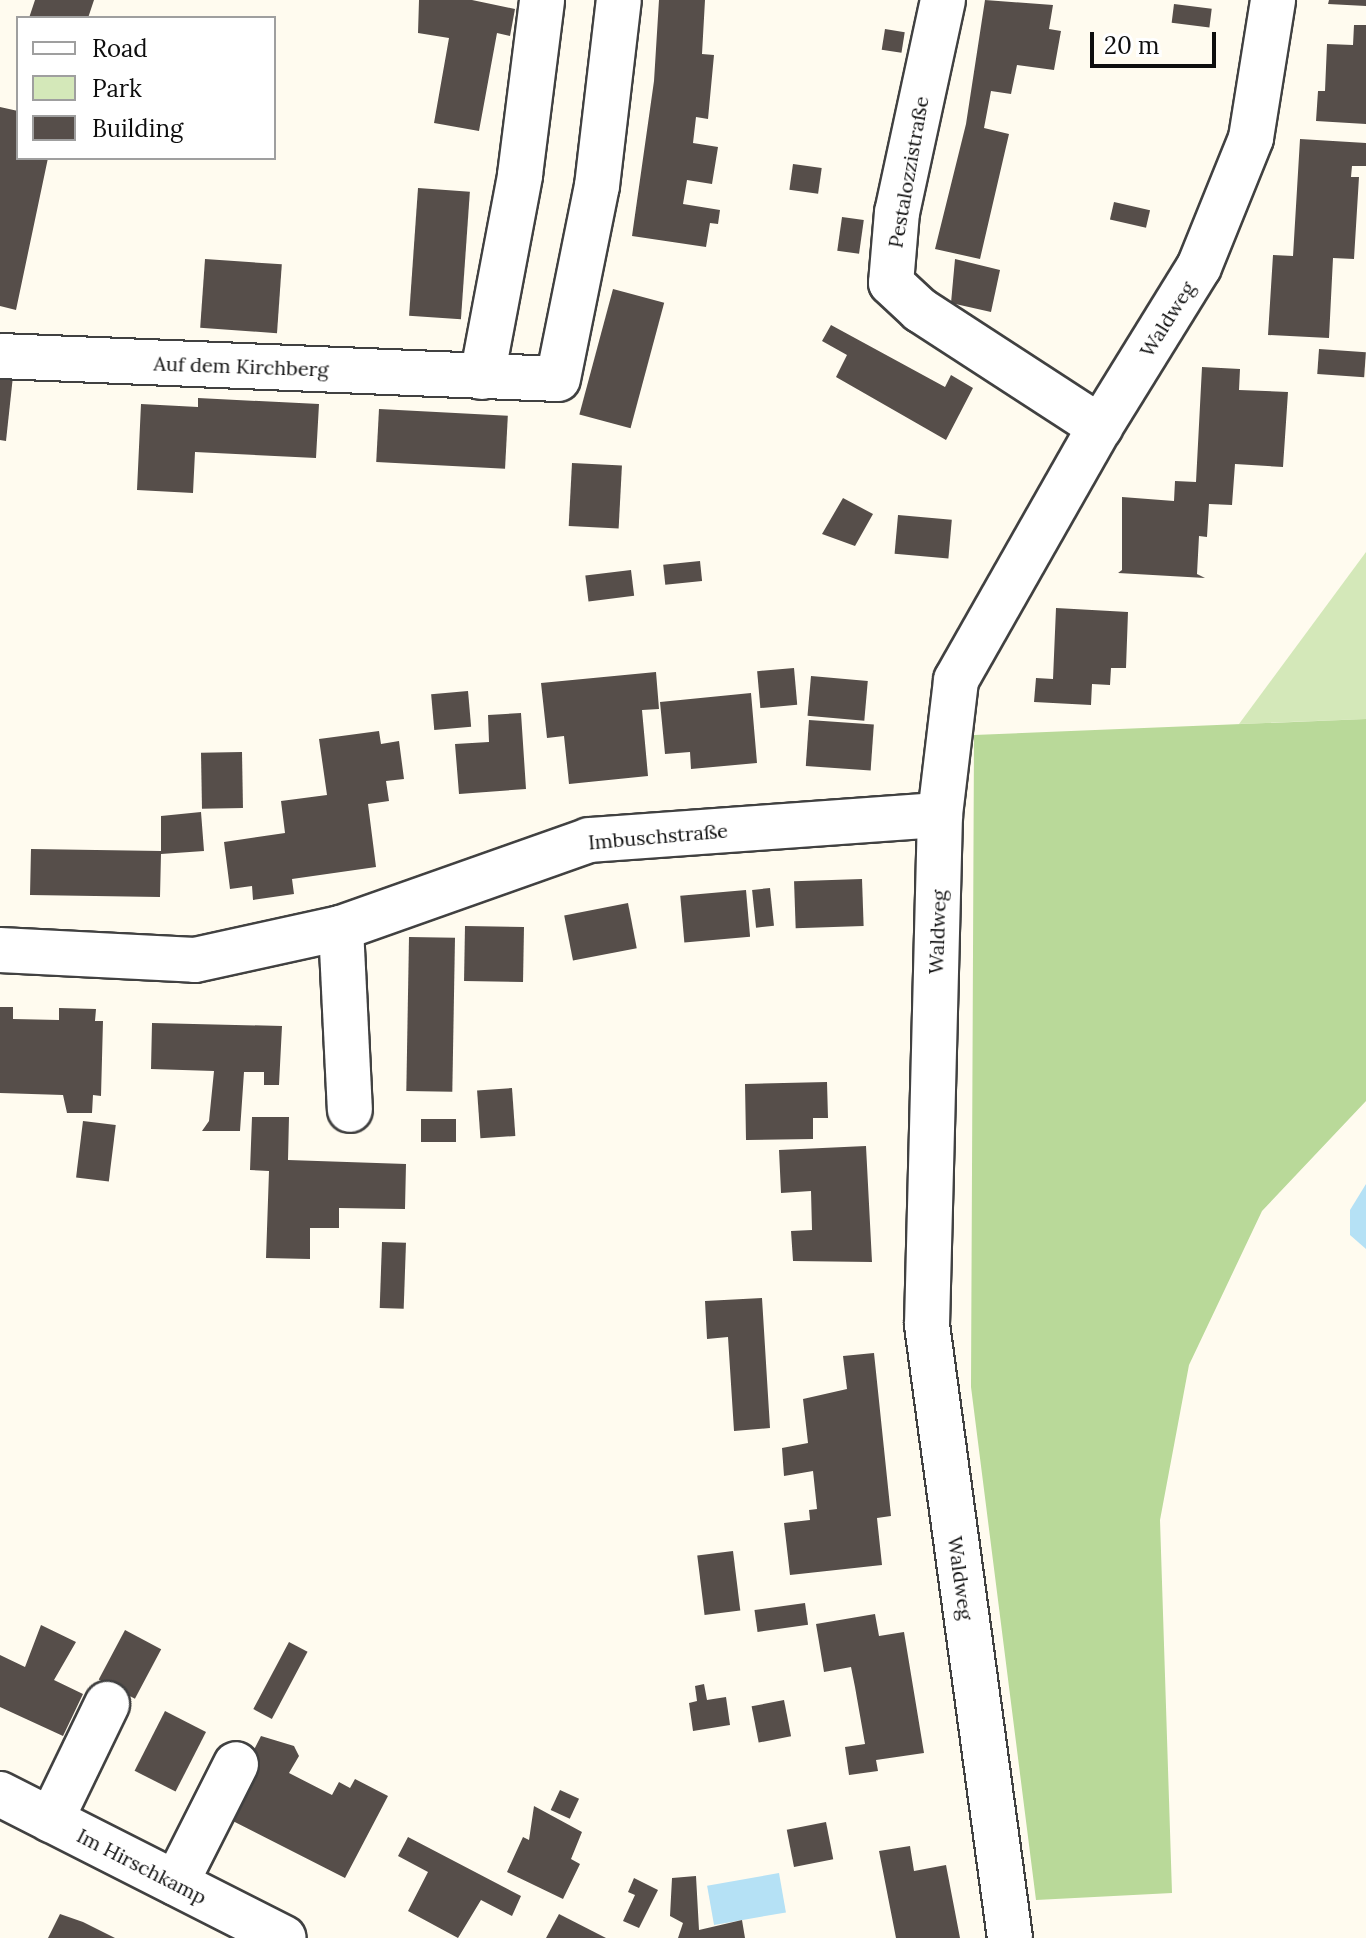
<!DOCTYPE html>
<html>
<head>
<meta charset="utf-8">
<style>
  body { margin:0 }
  #map { position:relative; width:1366px; height:1938px; overflow:hidden; background:#fffbef; font-family:Lora,serif }
  div>[style] { position:absolute }
  .green>* { inset:0; background:#d4e8b9 }
  .forest>* { inset:0; background:#b9d999 }
  .water>* { inset:0; background:#b5e1f5; transform-origin:0 0 }
  .building>* { inset:0; background:#564e4a; transform-origin:0 0 }
  .roads { filter:drop-shadow(2px 0 #414141) drop-shadow(-2px 0 #414141) drop-shadow(0 2px #414141) drop-shadow(0 -2px #414141) }
  .minor>* { height:44px; margin:-22px; padding:0 22px; transform-origin:22px; border-radius:22px; background:#fff }
  span { translate:-50% -50%; white-space:nowrap; text-align:center; line-height:1.15; -webkit-text-stroke:8px #fff; paint-order:stroke }
  .street-label { font-size:20px; color:#0e0e0e }
  .legend { position:absolute; left:16px; top:16px; width:260px; height:144px; box-sizing:border-box; background:#fff; border:2px solid #9f9f9f; margin:0; padding:10px 14px; list-style:none; font-size:24px; color:#0e0e0e }
  .legend li { display:flex; align-items:center; gap:16px; height:40px }
  .legend b { width:40px; border:2px solid #9f9f9f }
  .scale { position:absolute; left:1090px; top:32px; width:126px; height:36px; box-sizing:border-box; border:4px solid #0e0e0e; border-top:0; padding-left:10px; font-size:24px; line-height:28px; white-space:nowrap; color:#0e0e0e; -webkit-text-stroke:6px #fff; paint-order:stroke }
</style>
</head>
<body>
<div id="map">
  <div class="green">
    <i style="clip-path:polygon(1366px 552px,1366px 719px,1239px 724px)"></i>
  </div>
  <div class="forest">
    <i style="clip-path:polygon(1366px 719px,1366px 1101px,1262px 1211px,1189px 1365px,1160px 1520px,1172px 1893px,1036px 1900px,971px 1387px,974px 735px)"></i>
  </div>
  <div class="water">
    <i style="clip-path:polygon(1366px 1184px,1366px 1249px,1350px 1235px,1350px 1210px)"></i>
    <i style="left:779px;top:1873px;width:40px;height:73px;rotate:80deg"></i>
  </div>
  <div class="building">
    <i style="clip-path:polygon(35px 0,94px 0,88px 18px,29px 18px)"></i>
    <i style="clip-path:polygon(419px 0,472px 0,515px 9px,510px 36px,497px 33px,479px 131px,434px 123px,449px 38px,418px 33px)"></i>
    <i style="clip-path:polygon(659px 0,705px 0,702px 54px,714px 55px,708px 119px,696px 117px,693px 143px,718px 147px,712px 184px,687px 180px,683px 204px,720px 210px,718px 224px,710px 223px,706px 247px,632px 236px,654px 81px)"></i>
    <i style="clip-path:polygon(985px 0,1053px 5px,1049px 29px,1061px 31px,1054px 70px,1017px 65px,1011px 94px,991px 91px,984px 128px,1009px 134px,980px 259px,935px 249px,966px 124px)"></i>
    <i style="clip-path:polygon(1329px 0,1366px 0,1366px 6px,1328px 4px)"></i>
    <i style="left:1174px;top:4px;width:38px;height:19px;rotate:7deg"></i>
    <i style="clip-path:polygon(1354px 25px,1366px 25px,1366px 124px,1316px 121px,1318px 91px,1325px 91px,1327px 44px,1353px 45px)"></i>
    <i style="left:885px;top:29px;width:20px;height:21px;rotate:9deg"></i>
    <i style="clip-path:polygon(0 107px,18px 111px,18px 158px,48px 158px,16px 310px,0 306px)"></i>
    <i style="clip-path:polygon(1300px 139px,1366px 143px,1366px 166px,1352px 166px,1351px 177px,1359px 177px,1354px 259px,1333px 258px,1329px 338px,1268px 335px,1273px 255px,1293px 256px)"></i>
    <i style="left:793px;top:164px;width:29px;height:26px;rotate:8deg"></i>
    <i style="left:418px;top:188px;width:52px;height:128px;rotate:4deg"></i>
    <i style="left:1114px;top:202px;width:37px;height:18px;rotate:13deg"></i>
    <i style="left:842px;top:217px;width:22px;height:34px;rotate:8deg"></i>
    <i style="left:205px;top:259px;width:77px;height:69px;rotate:4deg"></i>
    <i style="clip-path:polygon(955px 259px,1000px 270px,991px 312px,951px 303px)"></i>
    <i style="left:613px;top:289px;width:53px;height:130px;rotate:15deg"></i>
    <i style="clip-path:polygon(831px 325px,945px 387px,951px 375px,973px 388px,946px 440px,836px 377px,847px 355px,822px 341px)"></i>
    <i style="left:1319px;top:349px;width:47px;height:25px;rotate:4deg"></i>
    <i style="clip-path:polygon(1202px 367px,1240px 369px,1239px 390px,1288px 392px,1283px 467px,1235px 464px,1232px 505px,1209px 504px,1207px 537px,1199px 536px,1197px 574px,1205px 578px,1118px 573px,1122px 570px,1122px 497px,1174px 501px,1175px 481px,1196px 482px)"></i>
    <i style="clip-path:polygon(0 375px,13px 376px,6px 441px,0 440px)"></i>
    <i style="clip-path:polygon(198px 398px,319px 404px,316px 458px,195px 452px,193px 493px,137px 490px,141px 404px,198px 407px)"></i>
    <i style="left:379px;top:409px;width:129px;height:53px;rotate:3deg"></i>
    <i style="left:572px;top:463px;width:50px;height:63px;rotate:3deg"></i>
    <i style="clip-path:polygon(843px 498px,873px 514px,855px 546px,822px 534px)"></i>
    <i style="left:898px;top:515px;width:54px;height:39px;rotate:5deg"></i>
    <i style="left:700px;top:561px;width:20px;height:37px;rotate:84deg"></i>
    <i style="left:631px;top:570px;width:26px;height:46px;rotate:83deg"></i>
    <i style="clip-path:polygon(1056px 608px,1128px 612px,1126px 668px,1111px 668px,1110px 685px,1092px 684px,1091px 705px,1034px 702px,1036px 678px,1053px 679px)"></i>
    <i style="left:794px;top:668px;width:37px;height:37px;rotate:85deg"></i>
    <i style="clip-path:polygon(656px 672px,659px 709px,642px 710px,648px 776px,569px 784px,564px 736px,547px 738px,541px 683px)"></i>
    <i style="left:811px;top:676px;width:57px;height:40px;rotate:5deg"></i>
    <i style="left:468px;top:691px;width:36px;height:37px;rotate:85deg"></i>
    <i style="clip-path:polygon(751px 693px,757px 763px,691px 769px,690px 752px,665px 754px,660px 702px)"></i>
    <i style="clip-path:polygon(521px 713px,526px 789px,459px 794px,455px 744px,489px 742px,488px 715px)"></i>
    <i style="left:809px;top:720px;width:65px;height:46px;rotate:4deg"></i>
    <i style="clip-path:polygon(379px 731px,381px 744px,399px 741px,404px 779px,386px 781px,389px 801px,368px 804px,376px 867px,292px 879px,294px 894px,253px 900px,252px 886px,230px 889px,224px 842px,285px 833px,281px 801px,327px 795px,319px 739px)"></i>
    <i style="left:242px;top:752px;width:56px;height:41px;rotate:89deg"></i>
    <i style="clip-path:polygon(201px 812px,204px 851px,161px 854px,160px 897px,30px 895px,31px 849px,161px 851px,161px 816px)"></i>
    <i style="left:862px;top:879px;width:47px;height:68px;rotate:88deg"></i>
    <i style="left:770px;top:888px;width:38px;height:18px;rotate:84deg"></i>
    <i style="left:746px;top:890px;width:47px;height:66px;rotate:85deg"></i>
    <i style="left:628px;top:903px;width:46px;height:65px;rotate:79deg"></i>
    <i style="left:465px;top:926px;width:59px;height:55px;rotate:1deg"></i>
    <i style="left:409px;top:937px;width:46px;height:154px;rotate:1deg"></i>
    <i style="clip-path:polygon(0 1007px,13px 1007px,13px 1019px,59px 1020px,59px 1008px,96px 1009px,95px 1021px,103px 1021px,101px 1096px,93px 1095px,92px 1113px,67px 1113px,63px 1095px,0 1093px)"></i>
    <i style="clip-path:polygon(152px 1023px,282px 1026px,279px 1085px,264px 1085px,264px 1072px,244px 1072px,240px 1131px,202px 1131px,209px 1121px,214px 1071px,151px 1069px)"></i>
    <i style="clip-path:polygon(827px 1082px,828px 1118px,813px 1118px,813px 1139px,746px 1140px,745px 1084px)"></i>
    <i style="left:512px;top:1088px;width:48px;height:35px;rotate:86deg"></i>
    <i style="clip-path:polygon(252px 1117px,289px 1117px,288px 1160px,406px 1164px,405px 1209px,339px 1208px,339px 1228px,310px 1228px,310px 1259px,266px 1258px,269px 1171px,250px 1170px)"></i>
    <i style="left:421px;top:1119px;width:35px;height:23px"></i>
    <i style="left:83px;top:1121px;width:33px;height:57px;rotate:7deg"></i>
    <i style="clip-path:polygon(866px 1146px,872px 1262px,793px 1261px,791px 1231px,812px 1230px,811px 1191px,781px 1193px,779px 1150px)"></i>
    <i style="left:382px;top:1242px;width:24px;height:66px;rotate:2deg"></i>
    <i style="clip-path:polygon(762px 1298px,770px 1428px,734px 1431px,728px 1337px,707px 1339px,705px 1301px)"></i>
    <i style="clip-path:polygon(874px 1353px,891px 1516px,877px 1518px,882px 1565px,790px 1575px,784px 1523px,810px 1520px,809px 1510px,817px 1509px,813px 1471px,784px 1476px,782px 1448px,808px 1443px,803px 1399px,847px 1389px,843px 1356px)"></i>
    <i style="left:733px;top:1551px;width:60px;height:36px;rotate:83deg"></i>
    <i style="left:805px;top:1603px;width:22px;height:51px;rotate:82deg"></i>
    <i style="clip-path:polygon(875px 1614px,879px 1636px,904px 1632px,924px 1753px,876px 1760px,878px 1771px,849px 1775px,845px 1747px,865px 1744px,855px 1687px,851px 1667px,824px 1672px,816px 1624px)"></i>
    <i style="clip-path:polygon(41px 1625px,76px 1642px,54px 1680px,83px 1694px,63px 1736px,0 1707px,0 1655px,25px 1667px)"></i>
    <i style="left:125px;top:1630px;width:41px;height:56px;rotate:28deg"></i>
    <i style="left:289px;top:1642px;width:21px;height:76px;rotate:28deg"></i>
    <i style="clip-path:polygon(704px 1684px,707px 1700px,726px 1697px,730px 1725px,693px 1731px,689px 1703px,697px 1701px,695px 1686px)"></i>
    <i style="left:784px;top:1700px;width:37px;height:33px;rotate:79deg"></i>
    <i style="left:165px;top:1711px;width:46px;height:67px;rotate:27deg"></i>
    <i style="clip-path:polygon(261px 1736px,294px 1746px,299px 1756px,289px 1773px,332px 1795px,339px 1782px,350px 1788px,355px 1779px,388px 1796px,345px 1878px,221px 1815px)"></i>
    <i style="left:560px;top:1790px;width:21px;height:22px;rotate:25deg"></i>
    <i style="clip-path:polygon(534px 1806px,582px 1832px,571px 1859px,580px 1864px,563px 1899px,507px 1872px,523px 1837px,529px 1840px)"></i>
    <i style="left:826px;top:1822px;width:38px;height:40px;rotate:79deg"></i>
    <i style="clip-path:polygon(408px 1837px,521px 1896px,512px 1916px,481px 1900px,458px 1938px,408px 1911px,428px 1872px,398px 1856px)"></i>
    <i style="clip-path:polygon(910px 1846px,914px 1871px,946px 1865px,960px 1938px,896px 1938px,879px 1851px)"></i>
    <i style="clip-path:polygon(696px 1876px,699px 1930px,742px 1920px,745px 1938px,678px 1938px,683px 1923px,670px 1916px,672px 1878px)"></i>
    <i style="clip-path:polygon(634px 1878px,658px 1890px,639px 1928px,623px 1921px,635px 1895px,628px 1892px)"></i>
    <i style="clip-path:polygon(60px 1914px,83px 1922px,115px 1938px,48px 1938px)"></i>
    <i style="clip-path:polygon(559px 1914px,606px 1938px,546px 1938px)"></i>
  </div>
  <div class="roads">
    <div class="minor">
      <i style="left:943px;top:0;width:217px;rotate:102.2deg"></i>
      <i style="left:897px;top:212px;width:71px;rotate:94.8deg"></i>
      <i style="left:891px;top:283px;width:40px;rotate:43deg"></i>
      <i style="left:920px;top:310px;width:215px;rotate:33deg"></i>
      <i style="left:0;top:356px;width:558px;rotate:2.36deg"></i>
      <i style="left:558px;top:379px;width:197px;rotate:-78.6deg"></i>
      <i style="left:597px;top:186px;width:187px;rotate:-83.3deg"></i>
      <i style="left:482px;top:377px;width:206px;rotate:-79.3deg"></i>
      <i style="left:520px;top:175px;width:176px;rotate:-82.8deg"></i>
      <i style="left:341px;top:928px;width:182px;rotate:87.2deg"></i>
      <i style="left:0;top:950px;width:195px;rotate:2.9deg"></i>
      <i style="left:195px;top:960px;width:149px;rotate:-12.4deg"></i>
      <i style="left:341px;top:928px;width:263px;rotate:-19.5deg"></i>
      <i style="left:589px;top:840px;width:352px;rotate:-4.1deg"></i>
      <i style="left:0;top:1794px;width:318px;rotate:26.9deg"></i>
      <i style="left:51px;top:1820px;width:129px;rotate:-64.2deg"></i>
      <i style="left:176px;top:1883px;width:133px;rotate:-63.2deg"></i>
      <i style="left:1010px;top:1938px;width:619px;rotate:-97.71deg"></i>
      <i style="left:927px;top:1325px;width:510px;rotate:-88.54deg"></i>
      <i style="left:940px;top:815px;width:136px;rotate:-83.2deg"></i>
      <i style="left:956px;top:680px;width:291px;rotate:-60.4deg"></i>
      <i style="left:1100px;top:427px;width:188px;rotate:-58.3deg"></i>
      <i style="left:1199px;top:267px;width:139px;rotate:-68deg"></i>
      <i style="left:1251px;top:138px;width:140px;rotate:-80.9deg"></i>
    </div>
  </div>
  <div class="street-label">
    <span style="left:908px;top:172px;rotate:-80deg">Pestalozzistraße</span>
    <span style="left:1167px;top:319px;rotate:-58deg">Waldweg</span>
    <span style="left:241px;top:366px;rotate:2deg">Auf dem Kirchberg</span>
    <span style="left:658px;top:836px;rotate:-5deg">Imbuschstraße</span>
    <span style="left:937px;top:932px;rotate:-88deg">Waldweg</span>
    <span style="left:961px;top:1578px;rotate:82deg">Waldweg</span>
    <span style="left:142px;top:1866px;rotate:27deg">Im Hirschkamp</span>
  </div>
  <ul class="legend">
  <li><b style="height:10px;background:#fff"></b>Road</li>
  <li><b style="height:22px;background:#d4e8b9"></b>Park</li>
  <li><b style="height:22px;background:#564e4a"></b>Building</li>
  </ul>
  <div class="scale">20 m</div>
</div>
</body>
</html>
